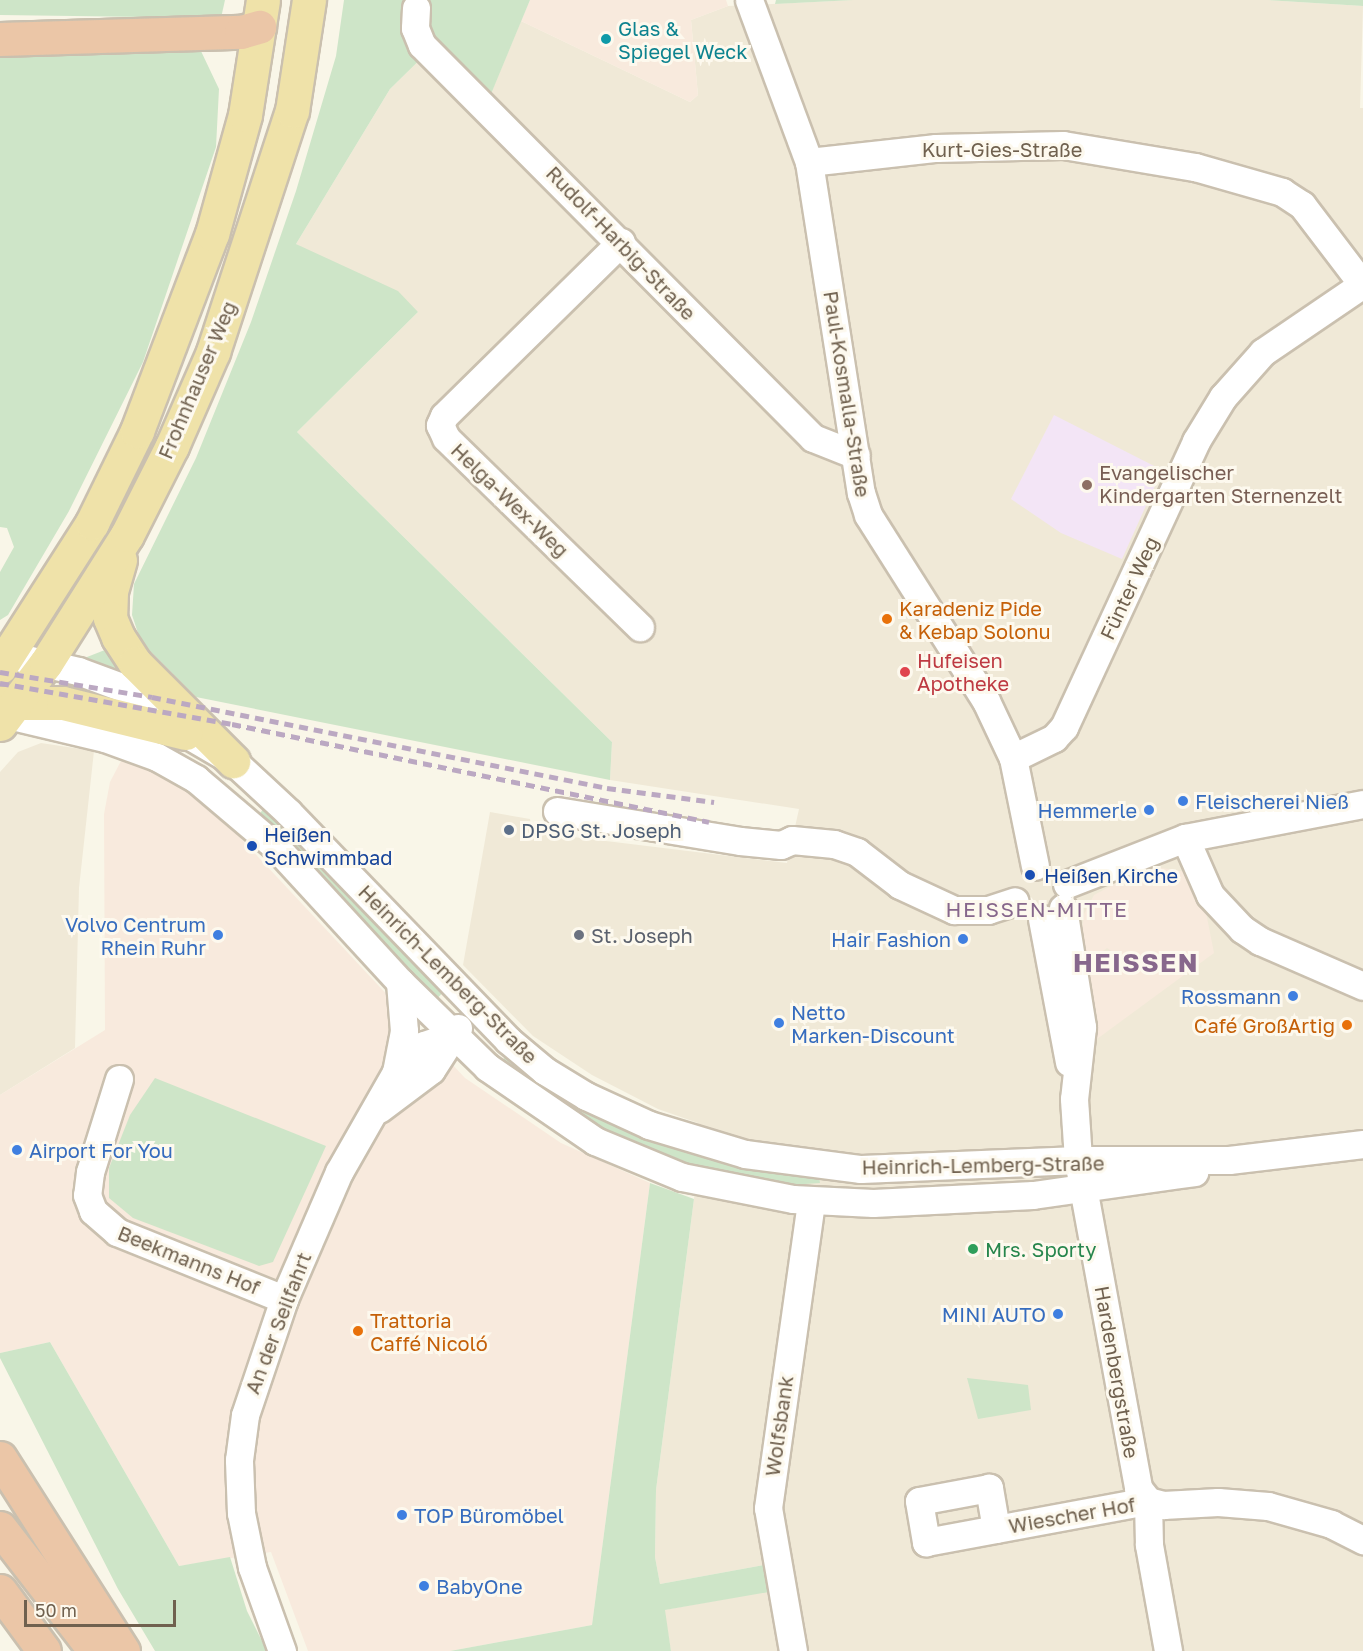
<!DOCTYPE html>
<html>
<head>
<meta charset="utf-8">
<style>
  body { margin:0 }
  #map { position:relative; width:1363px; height:1651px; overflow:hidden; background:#f9f6e8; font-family:"Golos Text",sans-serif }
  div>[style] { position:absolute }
  .residential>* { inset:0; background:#f0e9d7 }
  .commercial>* { inset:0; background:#f8eadd }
  .education>* { inset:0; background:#f3e5f6 }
  .green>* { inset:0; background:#cee5c8 }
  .roads { filter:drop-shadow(2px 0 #cac0af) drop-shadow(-2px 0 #cac0af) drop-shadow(0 2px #cac0af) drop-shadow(0 -2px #cac0af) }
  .minor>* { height:27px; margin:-13.5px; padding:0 13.5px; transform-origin:13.5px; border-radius:13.5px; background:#fff }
  .major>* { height:33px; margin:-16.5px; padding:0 16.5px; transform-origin:16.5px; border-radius:16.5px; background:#efe2a9 }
  .highway>* { height:33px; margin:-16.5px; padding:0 16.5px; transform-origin:16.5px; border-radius:16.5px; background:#ebc6a7 }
  .rail>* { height:4.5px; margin-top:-2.25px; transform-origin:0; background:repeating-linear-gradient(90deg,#bba8c2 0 9px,transparent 0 15px) }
  .dots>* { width:16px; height:16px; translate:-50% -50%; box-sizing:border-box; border:3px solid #fdf9ee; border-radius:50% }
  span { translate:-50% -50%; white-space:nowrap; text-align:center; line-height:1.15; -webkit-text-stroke:6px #fdf9ee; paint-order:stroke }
  .culture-label { font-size:20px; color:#0d838f }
  .left { translate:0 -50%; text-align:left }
  .street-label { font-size:20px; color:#70614f }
  .education-label { font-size:20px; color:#785e54 }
  .food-label { font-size:20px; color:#c56008 }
  .right { translate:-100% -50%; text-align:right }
  .health-label { font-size:20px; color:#be3a42 }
  .shop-label { font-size:20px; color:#366cbe }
  .service-label { font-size:20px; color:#4e5e75 }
  .transit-label { font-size:20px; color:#164399 }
  .worship-label { font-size:20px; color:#5b616d }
  .leisure-label { font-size:20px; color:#27864d }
  .neighbourhood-label { font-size:21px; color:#87678c; letter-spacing:1.5px }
  .district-label { font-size:26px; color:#87678c; font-weight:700; letter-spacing:1.5px }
  .scale { position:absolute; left:24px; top:1600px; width:152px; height:27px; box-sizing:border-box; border:3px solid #70614f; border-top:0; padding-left:8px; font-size:18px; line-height:21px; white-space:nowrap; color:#70614f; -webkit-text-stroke:4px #fdf9ee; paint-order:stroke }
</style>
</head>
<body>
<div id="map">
  <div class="residential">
    <i style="clip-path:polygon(854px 0,1268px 0,1363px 6px,1360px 108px,1363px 108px,1363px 1651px,671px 1651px,664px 1610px,769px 1591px,764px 1565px,660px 1584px,655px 1557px,656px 1490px,694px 1199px,698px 1123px,658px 1109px,592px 1075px,533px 1036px,463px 965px,490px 812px,530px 819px,532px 832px,787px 863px,799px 809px,610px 780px,612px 742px,297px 432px,418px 312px,296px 244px,390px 89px,438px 42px,491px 93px,521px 21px,690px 102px,698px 95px,691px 20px,728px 6px)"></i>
    <i style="clip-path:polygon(41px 743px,94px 751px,79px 888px,75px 1048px,0 1095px,0 772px,18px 752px)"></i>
  </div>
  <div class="commercial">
    <i style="clip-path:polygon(530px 0,726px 0,728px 6px,691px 20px,698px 95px,690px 102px,521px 21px)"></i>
    <i style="clip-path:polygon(122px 759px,170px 780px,217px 813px,465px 1078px,561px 1143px,650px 1183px,592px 1625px,450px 1651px,308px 1651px,271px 1552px,179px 1566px,50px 1342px,0 1353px,0 1095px,105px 1030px,104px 814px,110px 782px)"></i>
    <i style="clip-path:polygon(evenodd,1149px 866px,1187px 872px,1202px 892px,1214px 953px,1097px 1039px,1082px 930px,1084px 914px,1094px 895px,1149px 866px,1107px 948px,1116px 954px,1108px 962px,1102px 952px,1107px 948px)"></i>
  </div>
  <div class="education">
    <i style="clip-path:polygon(1054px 415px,1162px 470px,1122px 559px,1061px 533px,1011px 499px)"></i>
  </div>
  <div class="green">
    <i style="clip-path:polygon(0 0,225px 0,221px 18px,0 15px)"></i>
    <i style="clip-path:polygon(344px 0,530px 0,491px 94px,438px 42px,390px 89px,296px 244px,398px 291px,418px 312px,297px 432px,612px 742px,610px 780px,196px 697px,141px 642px,132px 615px,134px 584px,196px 458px,251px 322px,296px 191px,336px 56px)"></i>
    <i style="clip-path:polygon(776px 0,854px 0,775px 4px)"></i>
    <i style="clip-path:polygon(1268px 0,1363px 0,1363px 6px)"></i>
    <i style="clip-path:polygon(200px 49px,219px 89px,216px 147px,143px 362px,69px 511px,8px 615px,0 620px,0 572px,14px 547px,7px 528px,0 527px,0 58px)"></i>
    <i style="clip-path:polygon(115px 646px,151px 690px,86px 662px,87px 657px)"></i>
    <i style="clip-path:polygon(263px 809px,267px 809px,446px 989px,435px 1001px,259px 815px)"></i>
    <i style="clip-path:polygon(505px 1057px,598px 1118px,766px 1170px,819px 1177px,820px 1183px,790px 1185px,690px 1167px,593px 1126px,499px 1065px)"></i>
    <i style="clip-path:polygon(155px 1078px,326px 1146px,273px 1262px,259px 1266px,133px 1218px,109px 1198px,109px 1168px,130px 1115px)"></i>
    <i style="clip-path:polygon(650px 1183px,694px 1199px,656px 1490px,655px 1557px,660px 1584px,764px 1565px,769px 1592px,665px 1610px,671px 1651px,450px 1651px,592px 1625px)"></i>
    <i style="clip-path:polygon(50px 1342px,179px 1566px,230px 1557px,247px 1611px,267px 1651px,155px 1651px,118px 1589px,0 1358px,0 1353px)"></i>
    <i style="clip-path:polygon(967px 1378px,1028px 1385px,1031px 1410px,978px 1419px)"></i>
  </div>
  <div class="roads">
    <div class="minor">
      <i style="left:749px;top:0;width:173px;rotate:69.7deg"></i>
      <i style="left:809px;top:162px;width:335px;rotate:81.1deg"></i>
      <i style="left:861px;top:493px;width:23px;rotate:72deg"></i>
      <i style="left:868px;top:515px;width:220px;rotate:57.6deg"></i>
      <i style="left:986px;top:701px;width:63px;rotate:64.7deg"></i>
      <i style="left:1013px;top:758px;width:110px;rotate:78.5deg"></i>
      <i style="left:416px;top:8px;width:20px;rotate:93deg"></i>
      <i style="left:415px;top:28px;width:18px;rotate:68deg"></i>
      <i style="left:422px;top:45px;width:554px;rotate:45.15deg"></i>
      <i style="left:813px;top:438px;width:46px;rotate:21.6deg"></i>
      <i style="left:809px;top:162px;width:128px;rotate:-6.3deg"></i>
      <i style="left:936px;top:148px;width:127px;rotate:-1.4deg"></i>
      <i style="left:1063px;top:145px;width:134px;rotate:9.5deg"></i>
      <i style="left:1195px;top:167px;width:91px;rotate:16deg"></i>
      <i style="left:1282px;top:192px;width:24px;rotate:33deg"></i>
      <i style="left:1302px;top:205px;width:101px;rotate:52.7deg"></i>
      <i style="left:621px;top:242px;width:248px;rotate:135.5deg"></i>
      <i style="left:444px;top:416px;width:10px;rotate:114deg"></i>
      <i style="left:440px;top:425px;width:14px;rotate:65deg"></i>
      <i style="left:446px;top:438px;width:271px;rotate:44.3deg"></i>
      <i style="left:0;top:653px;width:80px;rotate:13deg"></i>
      <i style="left:78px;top:671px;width:49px;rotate:20.3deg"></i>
      <i style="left:124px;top:688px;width:30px;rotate:30deg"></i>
      <i style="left:150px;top:703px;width:46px;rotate:40.6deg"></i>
      <i style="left:185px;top:733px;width:56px;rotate:30.3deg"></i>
      <i style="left:233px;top:761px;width:76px;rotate:42.9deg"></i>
      <i style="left:289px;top:813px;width:315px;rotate:46deg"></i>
      <i style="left:508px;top:1040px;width:48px;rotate:40deg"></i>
      <i style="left:545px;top:1071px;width:48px;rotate:31.4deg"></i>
      <i style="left:586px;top:1096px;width:69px;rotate:24.7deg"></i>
      <i style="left:649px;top:1125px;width:100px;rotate:16.8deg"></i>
      <i style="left:745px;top:1154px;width:117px;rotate:7.4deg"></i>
      <i style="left:861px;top:1169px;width:217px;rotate:-2.4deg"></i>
      <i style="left:1078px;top:1160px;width:151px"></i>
      <i style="left:1229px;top:1160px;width:135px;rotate:-6.8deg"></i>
      <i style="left:0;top:713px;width:108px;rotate:13.4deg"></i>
      <i style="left:105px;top:738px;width:55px;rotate:20.1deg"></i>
      <i style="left:157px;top:757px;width:45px;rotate:29.4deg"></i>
      <i style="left:196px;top:779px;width:104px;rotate:40.3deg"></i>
      <i style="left:275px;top:846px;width:185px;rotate:47.4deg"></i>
      <i style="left:400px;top:982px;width:122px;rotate:44.3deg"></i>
      <i style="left:487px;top:1067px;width:131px;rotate:34.4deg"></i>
      <i style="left:595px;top:1141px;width:94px;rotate:22.5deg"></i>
      <i style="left:682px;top:1177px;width:113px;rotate:11.2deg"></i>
      <i style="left:793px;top:1199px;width:80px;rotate:2.9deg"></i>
      <i style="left:873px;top:1203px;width:160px;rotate:-2.9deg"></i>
      <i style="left:1033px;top:1195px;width:163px;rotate:-8.1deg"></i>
      <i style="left:1013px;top:758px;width:46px;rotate:-26deg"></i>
      <i style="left:1054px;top:738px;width:15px;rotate:-48deg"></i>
      <i style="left:1064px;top:727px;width:315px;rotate:-65.2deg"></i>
      <i style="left:1196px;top:441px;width:52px;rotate:-58.5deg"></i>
      <i style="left:1223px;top:397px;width:60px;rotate:-48.4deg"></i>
      <i style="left:1263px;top:352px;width:121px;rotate:-34.2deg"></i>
      <i style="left:557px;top:811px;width:185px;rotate:9.3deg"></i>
      <i style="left:740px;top:841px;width:41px;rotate:5.6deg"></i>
      <i style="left:781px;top:845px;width:12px;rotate:-24deg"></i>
      <i style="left:792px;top:840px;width:42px;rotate:5.4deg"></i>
      <i style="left:834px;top:844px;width:24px;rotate:19deg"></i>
      <i style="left:857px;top:852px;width:54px;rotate:37.5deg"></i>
      <i style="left:900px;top:885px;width:60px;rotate:24.8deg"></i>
      <i style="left:954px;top:910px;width:34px"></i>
      <i style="left:988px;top:910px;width:28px;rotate:-18deg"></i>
      <i style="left:1185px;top:838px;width:62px;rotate:66.3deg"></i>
      <i style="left:1210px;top:895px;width:47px;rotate:46.7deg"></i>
      <i style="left:1242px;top:929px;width:22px;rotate:34deg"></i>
      <i style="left:1260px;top:941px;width:112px;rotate:23.6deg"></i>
      <i style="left:1067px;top:884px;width:127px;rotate:-21.3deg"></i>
      <i style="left:1185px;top:838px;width:181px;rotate:-10.8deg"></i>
      <i style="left:1063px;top:908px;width:121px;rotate:80.9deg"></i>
      <i style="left:1082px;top:1027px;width:72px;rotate:96.3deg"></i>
      <i style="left:1074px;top:1099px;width:61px;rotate:86.2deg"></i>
      <i style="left:1078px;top:1160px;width:333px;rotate:79.6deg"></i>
      <i style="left:1138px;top:1488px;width:16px;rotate:52deg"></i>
      <i style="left:1148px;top:1501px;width:44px;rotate:88.7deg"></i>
      <i style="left:1149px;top:1545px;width:108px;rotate:79.8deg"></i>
      <i style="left:1042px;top:919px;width:146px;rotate:79.3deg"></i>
      <i style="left:396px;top:1072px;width:42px;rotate:-79deg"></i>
      <i style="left:404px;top:1031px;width:49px;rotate:-94.7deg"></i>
      <i style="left:119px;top:1079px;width:97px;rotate:107.3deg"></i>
      <i style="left:90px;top:1172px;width:23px;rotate:97deg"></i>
      <i style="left:87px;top:1195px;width:17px;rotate:69deg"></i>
      <i style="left:93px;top:1211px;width:32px;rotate:41deg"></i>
      <i style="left:117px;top:1232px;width:180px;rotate:21.9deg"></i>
      <i style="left:379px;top:1109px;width:65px;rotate:-36.9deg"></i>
      <i style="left:431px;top:1070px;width:50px;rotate:-57.3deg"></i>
      <i style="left:996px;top:1529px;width:42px;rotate:-99.7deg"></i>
      <i style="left:989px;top:1488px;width:71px;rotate:169.5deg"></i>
      <i style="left:919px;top:1501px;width:42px;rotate:80.3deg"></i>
      <i style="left:926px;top:1542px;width:226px;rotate:-10.5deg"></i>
      <i style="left:1148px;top:1501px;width:16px;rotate:15deg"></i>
      <i style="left:1163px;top:1505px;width:55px;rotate:-3.1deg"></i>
      <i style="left:1218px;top:1502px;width:50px;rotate:4.6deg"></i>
      <i style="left:1268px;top:1506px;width:66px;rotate:15.9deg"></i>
      <i style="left:1331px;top:1524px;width:36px;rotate:27deg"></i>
      <i style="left:282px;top:1651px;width:89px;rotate:-109.7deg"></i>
      <i style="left:252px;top:1567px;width:55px;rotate:-101.5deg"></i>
      <i style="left:241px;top:1513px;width:53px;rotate:-92.2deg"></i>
      <i style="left:239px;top:1460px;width:45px;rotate:-82.4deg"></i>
      <i style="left:245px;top:1415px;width:122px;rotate:-71.4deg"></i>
      <i style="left:284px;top:1299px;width:138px;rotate:-66.6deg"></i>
      <i style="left:339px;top:1172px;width:115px;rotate:-60.3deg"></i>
      <i style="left:396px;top:1072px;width:39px;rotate:-44deg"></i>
      <i style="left:424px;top:1045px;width:31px;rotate:-19deg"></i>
      <i style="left:793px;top:1651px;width:145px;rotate:-99.9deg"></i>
      <i style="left:768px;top:1508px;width:310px;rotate:-82deg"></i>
    </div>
    <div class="major">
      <i style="left:120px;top:560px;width:33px;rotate:106deg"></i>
      <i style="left:111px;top:592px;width:26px;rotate:92deg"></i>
      <i style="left:110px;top:618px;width:21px;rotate:67deg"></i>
      <i style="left:118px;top:637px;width:31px;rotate:57deg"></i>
      <i style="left:135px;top:663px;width:139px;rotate:45deg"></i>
      <i style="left:0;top:667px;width:171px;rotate:-57.4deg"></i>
      <i style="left:92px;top:523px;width:102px;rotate:-63.9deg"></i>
      <i style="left:137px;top:431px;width:211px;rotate:-69.2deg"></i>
      <i style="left:212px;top:234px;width:123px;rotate:-74.5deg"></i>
      <i style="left:245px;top:115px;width:116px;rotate:-81.1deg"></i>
      <i style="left:0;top:703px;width:63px"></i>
      <i style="left:63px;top:703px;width:126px;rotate:13.8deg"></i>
      <i style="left:0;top:724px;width:76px;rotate:-53deg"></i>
      <i style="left:46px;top:663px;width:151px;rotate:-57.7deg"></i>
      <i style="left:127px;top:535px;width:100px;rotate:-63.2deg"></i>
      <i style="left:172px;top:446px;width:103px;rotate:-66.4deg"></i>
      <i style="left:213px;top:352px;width:254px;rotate:-71.9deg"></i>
      <i style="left:292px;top:111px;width:112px;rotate:-81.3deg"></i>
    </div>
    <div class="highway">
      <i style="left:0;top:39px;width:241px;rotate:-1.7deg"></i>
      <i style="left:241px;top:32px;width:19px;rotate:-16deg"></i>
      <i style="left:0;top:1458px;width:229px;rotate:57.5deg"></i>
      <i style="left:0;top:1528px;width:155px;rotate:52.3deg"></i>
      <i style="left:0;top:1591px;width:74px;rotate:53.7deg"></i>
    </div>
  </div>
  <div class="rail">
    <i style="left:0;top:672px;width:154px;rotate:9.3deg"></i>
    <i style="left:152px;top:697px;width:464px;rotate:11.3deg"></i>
    <i style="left:607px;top:788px;width:108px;rotate:7.5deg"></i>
    <i style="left:0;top:683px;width:236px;rotate:10deg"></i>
    <i style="left:232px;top:724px;width:487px;rotate:11.6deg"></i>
  </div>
  <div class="dots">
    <i style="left:606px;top:39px;background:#0f9aa8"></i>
    <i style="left:1087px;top:485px;background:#8d6e63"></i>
    <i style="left:887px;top:619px;background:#e8710a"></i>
    <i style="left:905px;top:672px;background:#e0444e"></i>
    <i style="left:1183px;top:801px;background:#3f7fe0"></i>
    <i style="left:1149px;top:810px;background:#3f7fe0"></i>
    <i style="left:509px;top:830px;background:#5c6f8a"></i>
    <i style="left:252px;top:846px;background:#1a4fb4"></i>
    <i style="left:1030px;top:875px;background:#1a4fb4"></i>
    <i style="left:218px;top:935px;background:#3f7fe0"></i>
    <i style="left:579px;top:935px;background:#6b7280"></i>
    <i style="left:963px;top:939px;background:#3f7fe0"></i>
    <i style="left:1293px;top:996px;background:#3f7fe0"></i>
    <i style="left:779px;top:1023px;background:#3f7fe0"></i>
    <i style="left:1347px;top:1025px;background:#e8710a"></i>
    <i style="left:17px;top:1150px;background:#3f7fe0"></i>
    <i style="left:973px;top:1249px;background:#2e9e5b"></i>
    <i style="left:1058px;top:1314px;background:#3f7fe0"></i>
    <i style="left:358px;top:1331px;background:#e8710a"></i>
    <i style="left:402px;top:1515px;background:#3f7fe0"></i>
    <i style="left:424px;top:1586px;background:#3f7fe0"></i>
  </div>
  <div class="culture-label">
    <span class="left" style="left:618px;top:40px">Glas &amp;<br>Spiegel Weck</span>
  </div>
  <div class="street-label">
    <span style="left:1002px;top:149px">Kurt-Gies-Straße</span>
    <span style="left:621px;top:243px;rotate:46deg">Rudolf-Harbig-Straße</span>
    <span style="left:197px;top:380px;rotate:-67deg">Frohnhauser Weg</span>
    <span style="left:847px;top:394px;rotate:81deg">Paul-Kosmalla-Straße</span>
    <span style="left:510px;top:500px;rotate:44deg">Helga-Wex-Weg</span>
    <span style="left:1129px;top:588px;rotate:-65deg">Fünter Weg</span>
    <span style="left:448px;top:974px;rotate:45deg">Heinrich-Lemberg-Straße</span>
    <span style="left:983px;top:1165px;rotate:-1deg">Heinrich-Lemberg-Straße</span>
    <span style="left:189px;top:1260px;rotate:22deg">Beekmanns Hof</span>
    <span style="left:278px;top:1323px;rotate:-69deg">An der Seilfahrt</span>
    <span style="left:1117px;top:1372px;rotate:80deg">Hardenbergstraße</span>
    <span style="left:779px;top:1426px;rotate:-82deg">Wolfsbank</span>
    <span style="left:1072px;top:1515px;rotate:-10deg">Wiescher Hof</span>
  </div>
  <div class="education-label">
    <span class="left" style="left:1099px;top:484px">Evangelischer<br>Kindergarten Sternenzelt</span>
  </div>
  <div class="food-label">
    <span class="left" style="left:899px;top:620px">Karadeniz Pide<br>&amp; Kebap Solonu</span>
    <span class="right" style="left:1335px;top:1025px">Café GroßArtig</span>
    <span class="left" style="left:370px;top:1332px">Trattoria<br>Caffé Nicoló</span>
  </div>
  <div class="health-label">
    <span class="left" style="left:917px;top:672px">Hufeisen<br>Apotheke</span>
  </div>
  <div class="shop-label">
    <span class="left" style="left:1195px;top:801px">Fleischerei Nieß</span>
    <span class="right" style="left:1137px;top:810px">Hemmerle</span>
    <span class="right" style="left:206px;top:936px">Volvo Centrum<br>Rhein Ruhr</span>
    <span class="right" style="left:951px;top:939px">Hair Fashion</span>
    <span class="right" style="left:1281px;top:996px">Rossmann</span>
    <span class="left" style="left:791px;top:1024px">Netto<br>Marken-Discount</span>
    <span class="left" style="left:29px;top:1150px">Airport For You</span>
    <span class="right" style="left:1046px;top:1314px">MINI AUTO</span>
    <span class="left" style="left:414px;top:1515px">TOP Büromöbel</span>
    <span class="left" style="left:436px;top:1586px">BabyOne</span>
  </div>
  <div class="service-label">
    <span class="left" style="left:521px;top:830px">DPSG St. Joseph</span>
  </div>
  <div class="transit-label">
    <span class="left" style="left:264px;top:846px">Heißen<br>Schwimmbad</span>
    <span class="left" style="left:1044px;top:875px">Heißen Kirche</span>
  </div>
  <div class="worship-label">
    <span class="left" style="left:591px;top:935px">St. Joseph</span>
  </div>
  <div class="leisure-label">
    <span class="left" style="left:985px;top:1249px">Mrs. Sporty</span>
  </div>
  <div class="neighbourhood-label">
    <span style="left:1037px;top:909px">HEISSEN-MITTE</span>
  </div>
  <div class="district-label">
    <span style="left:1136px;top:963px">HEISSEN</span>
  </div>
  <div class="scale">50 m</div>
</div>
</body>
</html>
